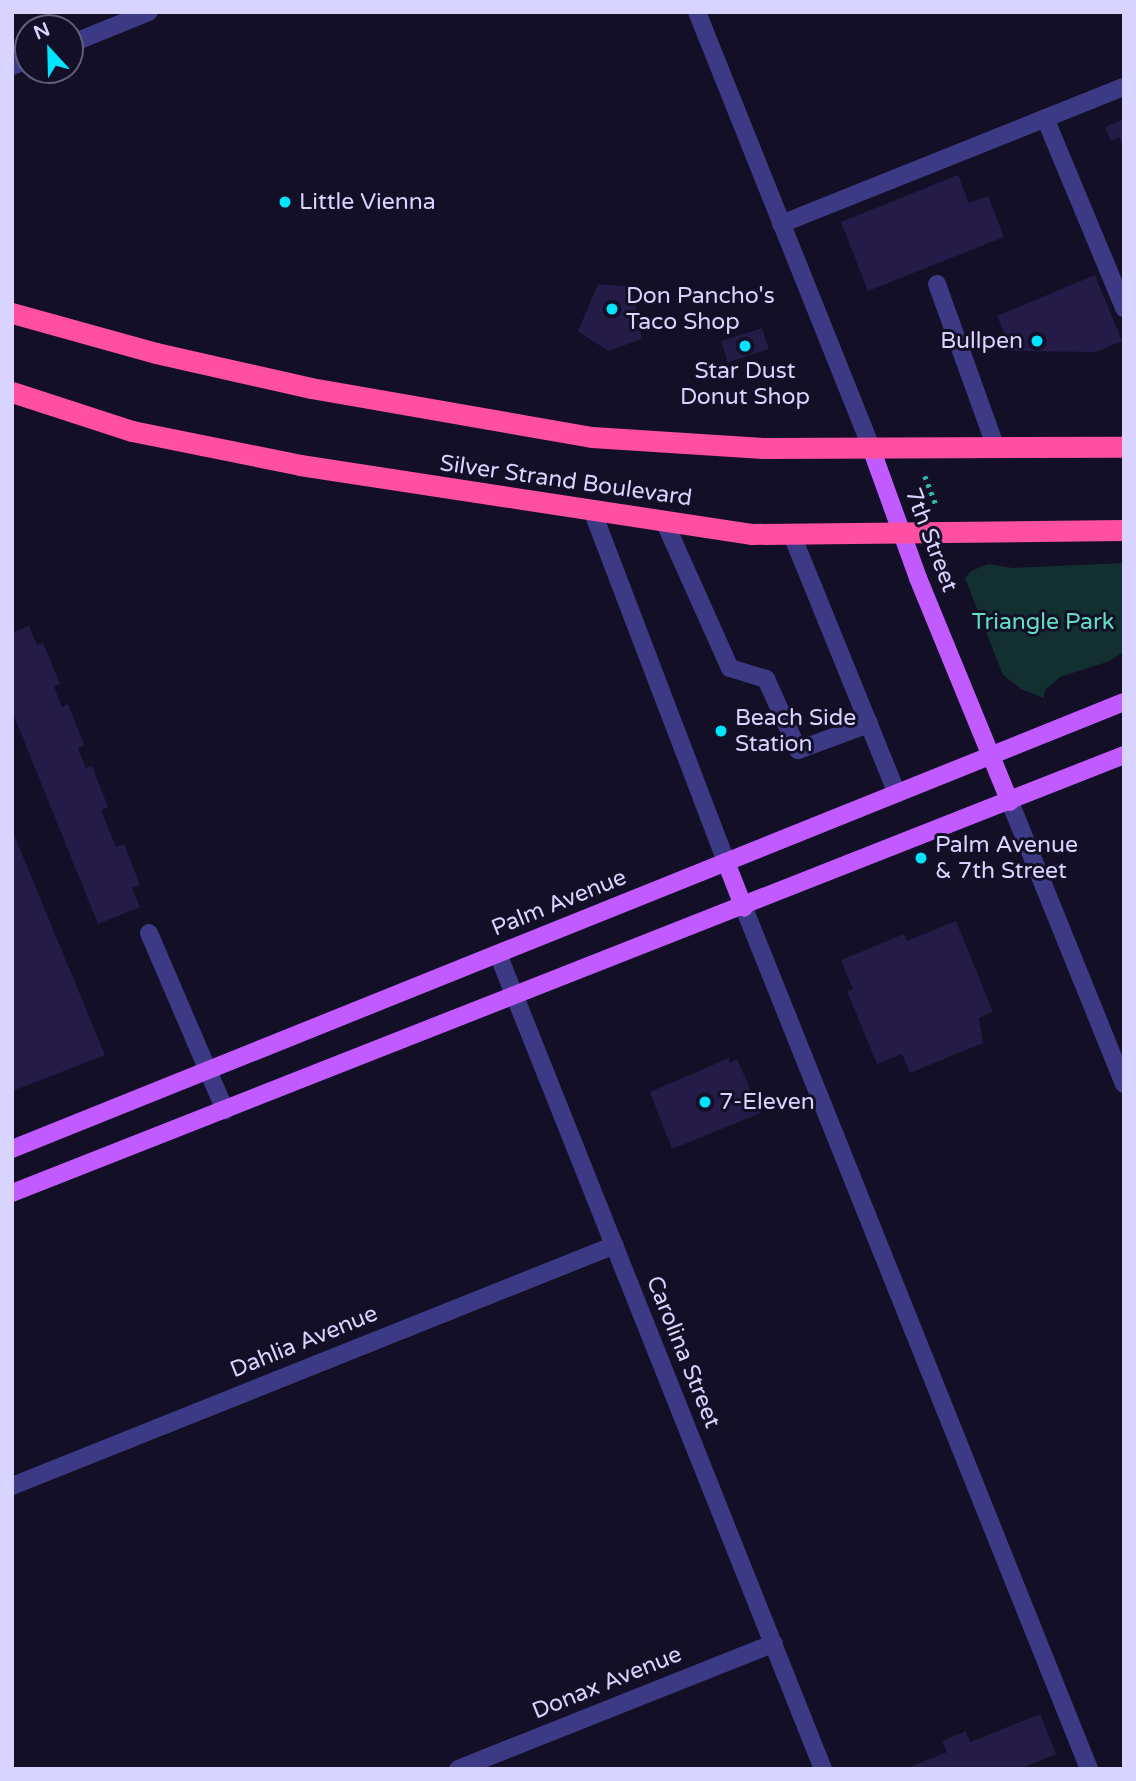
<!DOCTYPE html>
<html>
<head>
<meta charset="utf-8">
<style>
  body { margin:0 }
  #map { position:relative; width:1136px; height:1781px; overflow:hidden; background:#130f26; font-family:"Varela Round",sans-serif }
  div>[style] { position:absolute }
  .green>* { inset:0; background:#12302f }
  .building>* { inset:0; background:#241b47; transform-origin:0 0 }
  .path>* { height:4.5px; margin-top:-2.25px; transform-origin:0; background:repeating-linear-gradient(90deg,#2fb8b0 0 3.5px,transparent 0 8.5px) }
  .minor>* { height:18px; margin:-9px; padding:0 9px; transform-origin:9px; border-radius:9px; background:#3d3a85 }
  .major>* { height:18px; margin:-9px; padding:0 9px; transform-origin:9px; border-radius:9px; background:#c25bff }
  .highway>* { height:21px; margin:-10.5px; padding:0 10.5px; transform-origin:10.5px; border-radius:10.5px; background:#ff4fa3 }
  .dots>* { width:19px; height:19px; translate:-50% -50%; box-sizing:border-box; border:4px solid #130f26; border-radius:50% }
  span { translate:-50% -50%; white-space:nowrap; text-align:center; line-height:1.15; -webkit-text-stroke:6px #130f26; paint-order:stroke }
  .poi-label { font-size:23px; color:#d9d4ff }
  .left { translate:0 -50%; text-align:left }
  .right { translate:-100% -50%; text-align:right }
  .street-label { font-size:23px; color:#d9d4ff }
  .park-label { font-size:23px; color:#5fe0c0 }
  .frame { position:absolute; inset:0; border:14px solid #d9d4ff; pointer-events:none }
  .north { position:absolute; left:14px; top:14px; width:70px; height:70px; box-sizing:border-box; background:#130f26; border:2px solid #625e7d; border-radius:50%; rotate:338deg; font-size:19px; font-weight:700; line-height:28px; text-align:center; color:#d9d4ff }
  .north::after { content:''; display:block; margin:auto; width:24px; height:32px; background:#00e5ff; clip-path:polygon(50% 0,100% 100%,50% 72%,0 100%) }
</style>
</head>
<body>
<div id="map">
  <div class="green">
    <i style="clip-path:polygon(1124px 563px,1124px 651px,1110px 661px,1060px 677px,1045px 690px,1044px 698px,1021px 689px,1003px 675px,965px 578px,971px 571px,988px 564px,1013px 568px)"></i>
  </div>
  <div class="building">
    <i style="clip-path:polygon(1124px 119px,1124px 149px,1119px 137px,1111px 141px,1105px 127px)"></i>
    <i style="clip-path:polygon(958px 175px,969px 203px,988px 196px,1004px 237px,868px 291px,841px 222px)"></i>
    <i style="clip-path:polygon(1095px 275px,1122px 341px,1096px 352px,1012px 351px,997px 316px)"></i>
    <i style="clip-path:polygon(598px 284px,632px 287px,642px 339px,608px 351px,578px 331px)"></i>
    <i style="left:762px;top:328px;width:22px;height:43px;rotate:72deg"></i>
    <i style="clip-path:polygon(29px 626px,37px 645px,43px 643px,60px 684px,54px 686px,62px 707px,68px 704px,84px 745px,78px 748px,86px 768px,92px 766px,108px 807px,101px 810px,116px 847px,124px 844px,140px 885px,132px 888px,140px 907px,98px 924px,12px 711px,12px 633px)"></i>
    <i style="clip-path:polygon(12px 830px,105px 1055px,15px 1090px,12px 1082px)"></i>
    <i style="clip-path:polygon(956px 921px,993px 1012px,979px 1018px,983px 1043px,910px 1073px,902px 1054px,877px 1064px,847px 991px,853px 989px,841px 960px,904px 934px,907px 941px)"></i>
    <i style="clip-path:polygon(729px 1058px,730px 1063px,737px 1059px,761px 1113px,672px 1149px,650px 1092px)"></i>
    <i style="clip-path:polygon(1040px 1714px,1056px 1754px,1020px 1769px,905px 1769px,947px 1752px,942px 1741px,966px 1731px,970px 1742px)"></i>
  </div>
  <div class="path">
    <i style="left:925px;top:476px;width:30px;rotate:69deg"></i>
  </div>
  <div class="minor">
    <i style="left:697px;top:12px;width:469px;rotate:68.2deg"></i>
    <i style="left:70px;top:44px;width:85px;rotate:-22.1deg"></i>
    <i style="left:12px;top:66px;width:17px;rotate:-21deg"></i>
    <i style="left:1045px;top:118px;width:206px;rotate:67.4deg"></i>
    <i style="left:781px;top:224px;width:369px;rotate:-21.8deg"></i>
    <i style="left:937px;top:284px;width:174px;rotate:70.2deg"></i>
    <i style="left:593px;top:513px;width:373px;rotate:69.1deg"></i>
    <i style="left:665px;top:523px;width:159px;rotate:65.9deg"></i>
    <i style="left:730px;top:668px;width:38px;rotate:17deg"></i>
    <i style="left:766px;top:679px;width:78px;rotate:65.7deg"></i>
    <i style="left:798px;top:750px;width:76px;rotate:-20.1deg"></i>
    <i style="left:792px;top:535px;width:279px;rotate:67.9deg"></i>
    <i style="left:1010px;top:802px;width:304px;rotate:68deg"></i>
    <i style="left:744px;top:908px;width:928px;rotate:68.16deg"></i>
    <i style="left:149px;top:933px;width:193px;rotate:66.8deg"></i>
    <i style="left:498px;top:954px;width:877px;rotate:68.26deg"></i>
    <i style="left:12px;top:1486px;width:649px;rotate:-21.79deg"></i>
    <i style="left:458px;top:1769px;width:340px;rotate:-21.7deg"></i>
  </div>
  <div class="major">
    <i style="left:871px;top:448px;width:138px;rotate:70.1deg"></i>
    <i style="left:918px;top:578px;width:242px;rotate:67.7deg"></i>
    <i style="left:726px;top:862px;width:49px;rotate:68.6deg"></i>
    <i style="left:12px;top:1149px;width:1198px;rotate:-21.9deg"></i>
    <i style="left:12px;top:1193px;width:1195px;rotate:-21.5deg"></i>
  </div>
  <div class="highway">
    <i style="left:12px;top:313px;width:149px;rotate:15.5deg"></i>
    <i style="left:156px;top:353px;width:159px;rotate:12.7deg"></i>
    <i style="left:311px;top:388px;width:285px;rotate:9.9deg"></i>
    <i style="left:592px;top:437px;width:171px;rotate:3.7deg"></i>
    <i style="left:763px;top:448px;width:361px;rotate:-0.2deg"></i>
    <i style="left:12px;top:392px;width:126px;rotate:18deg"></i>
    <i style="left:132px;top:431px;width:171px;rotate:11.4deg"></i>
    <i style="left:300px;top:465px;width:456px;rotate:8.7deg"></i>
    <i style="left:751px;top:534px;width:373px;rotate:-0.6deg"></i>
  </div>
  <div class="dots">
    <i style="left:285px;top:202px;background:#00e5ff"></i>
    <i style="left:612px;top:309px;background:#00e5ff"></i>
    <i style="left:1037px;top:341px;background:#00e5ff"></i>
    <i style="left:745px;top:346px;background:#00e5ff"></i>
    <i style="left:721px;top:731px;background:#00e5ff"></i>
    <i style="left:921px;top:858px;background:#00e5ff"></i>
    <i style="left:705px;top:1102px;background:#00e5ff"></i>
  </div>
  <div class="poi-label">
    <span class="left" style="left:299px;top:202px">Little Vienna</span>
    <span class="left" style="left:626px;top:309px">Don Pancho's<br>Taco Shop</span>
    <span class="right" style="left:1023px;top:341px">Bullpen</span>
    <span style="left:745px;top:384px">Star Dust<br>Donut Shop</span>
    <span class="left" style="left:735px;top:731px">Beach Side<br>Station</span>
    <span class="left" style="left:935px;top:858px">Palm Avenue<br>&amp; 7th Street</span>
    <span class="left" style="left:719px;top:1102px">7-Eleven</span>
  </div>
  <div class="street-label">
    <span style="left:566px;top:481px;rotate:8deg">Silver Strand Boulevard</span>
    <span style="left:931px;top:540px;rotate:69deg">7th Street</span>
    <span style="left:559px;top:903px;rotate:-22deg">Palm Avenue</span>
    <span style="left:304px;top:1342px;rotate:-22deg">Dahlia Avenue</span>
    <span style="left:683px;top:1352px;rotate:68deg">Carolina Street</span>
    <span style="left:607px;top:1683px;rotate:-22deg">Donax Avenue</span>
  </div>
  <div class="park-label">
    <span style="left:1043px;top:622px">Triangle Park</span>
  </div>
  <div class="frame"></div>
  <div class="north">N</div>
</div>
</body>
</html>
